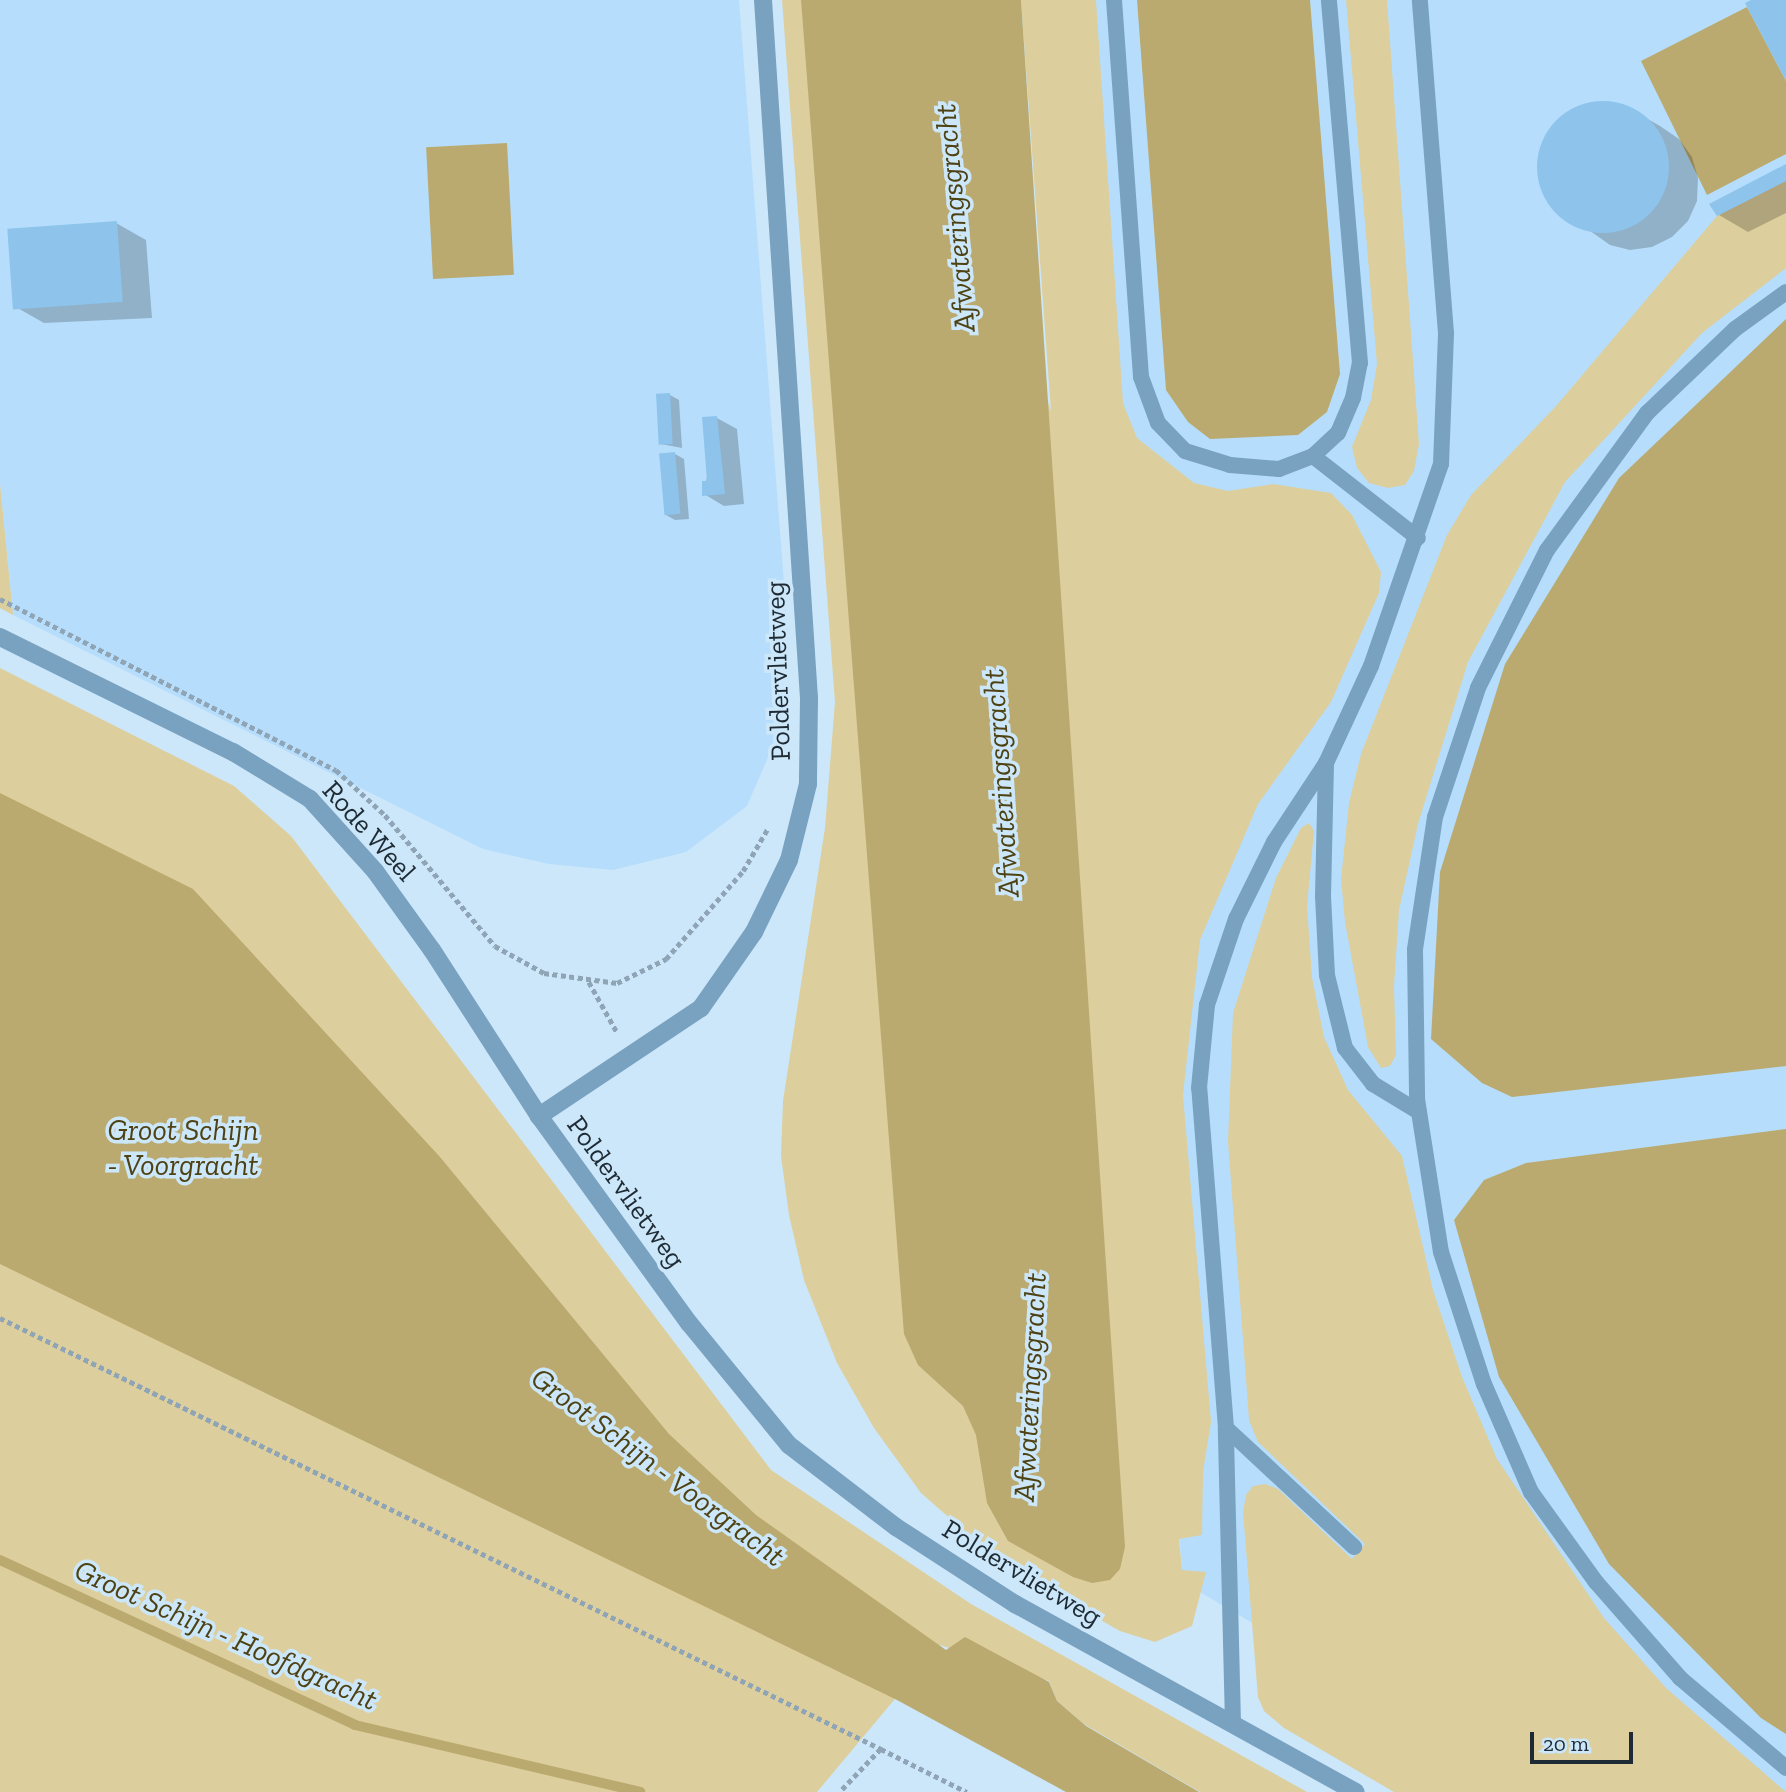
<!DOCTYPE html>
<html>
<head>
<meta charset="utf-8">
<style>
  body { margin:0 }
  #map { position:relative; width:1786px; height:1792px; overflow:hidden; background:#cce7fa; font-family:"Zilla Slab",serif }
  div>[style] { position:absolute }
  .built>* { inset:0; background:#b6defc }
  .green>* { inset:0; background:#dcce9d }
  .water>* { inset:0; background:#bbaa6f; transform-origin:0 0 }
  .shadow>* { inset:0; background:#0003 }
  .stream>* { height:10px; margin:-5px; padding:0 5px; transform-origin:5px; border-radius:5px; background:#bbaa6f }
  .building>* { inset:0; background:#8ec4eb; transform-origin:0 0 }
  .round { border-radius:50% }
  .path>* { height:4.5px; margin-top:-2.25px; transform-origin:0; background:repeating-linear-gradient(90deg,#8fa5b5 0 5px,transparent 0 8.5px) }
  .lane>* { height:16px; margin:-8px; padding:0 8px; transform-origin:8px; border-radius:8px; background:#79a2c0 }
  .street>* { height:18px; margin:-9px; padding:0 9px; transform-origin:9px; border-radius:9px; background:#79a2c0 }
  span { translate:-50% -50%; white-space:nowrap; text-align:center; line-height:1.15; -webkit-text-stroke:7px #cce7fa; paint-order:stroke }
  .street-label { font-size:28px; color:#1e2b34 }
  .water-label { font-size:30px; color:#4e4213; font-style:italic }
  .scale { position:absolute; left:1530px; top:1732px; width:103px; height:32px; box-sizing:border-box; border:4px solid #1e2b34; border-top:0; padding-left:9px; font-size:21px; line-height:24px; white-space:nowrap; color:#1e2b34; -webkit-text-stroke:5px #cce7fa; paint-order:stroke }
</style>
</head>
<body>
<div id="map">
  <div class="built">
    <i style="clip-path:polygon(0 0,739px 0,788px 635px,778px 734px,747px 806px,686px 852px,613px 870px,549px 864px,483px 849px,13px 615px,0 484px)"></i>
    <i style="clip-path:polygon(1058px 0,1786px 0,1786px 1792px,1537px 1792px,1183px 1582px)"></i>
  </div>
  <div class="green">
    <i style="clip-path:polygon(782px 0,915px 0,1051px 411px,1021px 0,1096px 0,1123px 403px,1137px 438px,1194px 483px,1228px 491px,1273px 484px,1331px 493px,1352px 515px,1381px 572px,1379px 593px,1331px 702px,1258px 804px,1200px 940px,1183px 1095px,1211px 1422px,1203px 1472px,1202px 1535px,1179px 1539px,1182px 1570px,1206px 1572px,1192px 1626px,1155px 1642px,1120px 1631px,1033px 1582px,993px 1556px,921px 1493px,874px 1428px,837px 1363px,804px 1280px,789px 1215px,781px 1156px,783px 1101px,825px 828px,835px 702px)"></i>
    <i style="clip-path:polygon(1346px 0,1387px 0,1419px 444px,1414px 471px,1405px 485px,1388px 488px,1369px 483px,1357px 468px,1352px 447px,1371px 400px,1377px 364px)"></i>
    <i style="clip-path:polygon(1786px 181px,1786px 268px,1702px 333px,1565px 482px,1468px 662px,1418px 824px,1399px 910px,1394px 986px,1396px 1055px,1390px 1066px,1381px 1068px,1368px 1047px,1345px 922px,1341px 879px,1349px 803px,1361px 754px,1447px 535px,1471px 495px,1556px 406px,1717px 216px)"></i>
    <i style="clip-path:polygon(0 484px,13px 615px,0 608px)"></i>
    <i style="clip-path:polygon(0 668px,234px 786px,291px 836px,771px 1470px,971px 1604px,1307px 1792px,1200px 1792px,1084px 1724px,1057px 1701px,1049px 1681px,940px 1645px,817px 1792px,0 1792px)"></i>
    <i style="clip-path:polygon(1309px 823px,1314px 831px,1307px 906px,1312px 977px,1324px 1037px,1348px 1090px,1402px 1156px,1433px 1290px,1462px 1377px,1497px 1459px,1604px 1618px,1666px 1688px,1786px 1792px,1394px 1792px,1284px 1728px,1264px 1711px,1258px 1697px,1243px 1512px,1246px 1495px,1253px 1486px,1265px 1484px,1278px 1489px,1352px 1559px,1365px 1544px,1258px 1442px,1249px 1420px,1246px 1379px,1228px 1142px,1233px 1013px,1276px 878px,1301px 828px)"></i>
  </div>
  <div class="water">
    <i style="clip-path:polygon(801px 0,1021px 0,1125px 1547px,1120px 1569px,1110px 1580px,1092px 1583px,1073px 1577px,1008px 1541px,987px 1503px,976px 1435px,963px 1406px,918px 1365px,904px 1334px)"></i>
    <i style="clip-path:polygon(1137px 0,1310px 0,1340px 374px,1327px 412px,1298px 435px,1210px 439px,1188px 422px,1166px 390px)"></i>
    <i style="clip-path:polygon(1747px 7px,1786px 81px,1786px 154px,1707px 195px,1641px 61px)"></i>
    <i style="left:507px;top:143px;width:132px;height:81px;rotate:87deg"></i>
    <i style="clip-path:polygon(1786px 319px,1786px 1066px,1512px 1097px,1482px 1083px,1431px 1039px,1440px 872px,1505px 664px,1619px 478px)"></i>
    <i style="clip-path:polygon(0 793px,193px 889px,440px 1157px,669px 1434px,756px 1515px,946px 1650px,965px 1637px,1049px 1682px,1057px 1701px,1086px 1726px,1199px 1792px,1066px 1792px,897px 1700px,0 1264px)"></i>
    <i style="clip-path:polygon(1786px 1129px,1786px 1734px,1761px 1718px,1609px 1564px,1499px 1377px,1454px 1220px,1484px 1180px,1526px 1163px)"></i>
  </div>
  <div class="shadow">
    <i style="clip-path:polygon(1608px 103px,1630px 109px,1660px 126px,1679px 139px,1692px 157px,1698px 178px,1697px 201px,1688px 221px,1672px 237px,1652px 247px,1630px 250px,1610px 245px,1549px 202px,1538px 163px,1542px 144px,1567px 113px,1586px 104px)"></i>
    <i style="clip-path:polygon(1786px 166px,1786px 213px,1748px 232px,1719px 215px)"></i>
    <i style="clip-path:polygon(116px 223px,146px 240px,152px 318px,44px 323px,14px 306px)"></i>
    <i style="clip-path:polygon(670px 395px,679px 400px,682px 448px,661px 444px)"></i>
    <i style="clip-path:polygon(717px 418px,737px 429px,744px 504px,724px 506px,704px 494px)"></i>
    <i style="clip-path:polygon(675px 454px,684px 459px,689px 519px,675px 520px,666px 515px)"></i>
  </div>
  <div class="stream">
    <i style="left:0;top:1560px;width:391px;rotate:24.9deg"></i>
    <i style="left:355px;top:1725px;width:293px;rotate:13.2deg"></i>
  </div>
  <div class="building">
    <i style="clip-path:polygon(1751px 0,1786px 0,1786px 81px,1745px 3px)"></i>
    <i class="round" style="left:1537px;top:101px;width:132px;height:132px"></i>
    <i style="clip-path:polygon(1786px 164px,1786px 181px,1717px 216px,1709px 204px)"></i>
    <i style="left:117px;top:221px;width:81px;height:110px;rotate:86deg"></i>
    <i style="left:670px;top:393px;width:51px;height:14px;rotate:87deg"></i>
    <i style="clip-path:polygon(717px 416px,725px 494px,702px 496px,702px 481px,707px 481px,702px 417px)"></i>
    <i style="left:675px;top:452px;width:62px;height:16px;rotate:85deg"></i>
  </div>
  <div class="path">
    <i style="left:0;top:599px;width:377px;rotate:27deg"></i>
    <i style="left:336px;top:770px;width:67px;rotate:42.6deg"></i>
    <i style="left:385px;top:815px;width:171px;rotate:50deg"></i>
    <i style="left:495px;top:946px;width:56px;rotate:28.9deg"></i>
    <i style="left:544px;top:973px;width:74px;rotate:7.8deg"></i>
    <i style="left:617px;top:983px;width:55px;rotate:-26.1deg"></i>
    <i style="left:666px;top:959px;width:117px;rotate:-48.8deg"></i>
    <i style="left:743px;top:871px;width:50px;rotate:-59.8deg"></i>
    <i style="left:589px;top:982px;width:57px;rotate:60.8deg"></i>
    <i style="left:0;top:1318px;width:981px;rotate:26.07deg"></i>
    <i style="left:881px;top:1749px;width:59px;rotate:133.6deg"></i>
    <i style="left:881px;top:1749px;width:96px;rotate:26.6deg"></i>
  </div>
  <div class="lane">
    <i style="left:1114px;top:0;width:378px;rotate:85.9deg"></i>
    <i style="left:1141px;top:377px;width:49px;rotate:69.7deg"></i>
    <i style="left:1158px;top:423px;width:39px;rotate:46deg"></i>
    <i style="left:1185px;top:451px;width:47px;rotate:17.3deg"></i>
    <i style="left:1230px;top:465px;width:49px;rotate:4.7deg"></i>
    <i style="left:1279px;top:469px;width:36px;rotate:-21deg"></i>
    <i style="left:1313px;top:456px;width:34px;rotate:-43deg"></i>
    <i style="left:1338px;top:433px;width:38px;rotate:-67deg"></i>
    <i style="left:1353px;top:398px;width:36px;rotate:-79deg"></i>
    <i style="left:1360px;top:363px;width:364px;rotate:-94.9deg"></i>
    <i style="left:1786px;top:292px;width:63px;rotate:144deg"></i>
    <i style="left:1735px;top:329px;width:122px;rotate:136.3deg"></i>
    <i style="left:1647px;top:413px;width:170px;rotate:126.1deg"></i>
    <i style="left:1547px;top:550px;width:154px;rotate:116.6deg"></i>
    <i style="left:1478px;top:688px;width:136px;rotate:108.4deg"></i>
    <i style="left:1435px;top:817px;width:134px;rotate:98.6deg"></i>
    <i style="left:1415px;top:950px;width:149px;rotate:89.2deg"></i>
    <i style="left:1417px;top:1099px;width:155px;rotate:81.1deg"></i>
    <i style="left:1441px;top:1252px;width:139px;rotate:72deg"></i>
    <i style="left:1484px;top:1384px;width:118px;rotate:66.5deg"></i>
    <i style="left:1531px;top:1492px;width:111px;rotate:54.2deg"></i>
    <i style="left:1596px;top:1582px;width:128px;rotate:48.8deg"></i>
    <i style="left:1680px;top:1678px;width:139px;rotate:40.3deg"></i>
    <i style="left:1313px;top:456px;width:133px;rotate:38deg"></i>
    <i style="left:1419px;top:1112px;width:54px;rotate:-148.7deg"></i>
    <i style="left:1373px;top:1084px;width:46px;rotate:-127.9deg"></i>
    <i style="left:1345px;top:1048px;width:75px;rotate:-103.9deg"></i>
    <i style="left:1327px;top:975px;width:79px;rotate:-92.9deg"></i>
    <i style="left:1323px;top:896px;width:133px;rotate:-88.7deg"></i>
    <i style="left:1326px;top:763px;width:107px;rotate:-65.1deg"></i>
    <i style="left:1371px;top:666px;width:214px;rotate:-70.9deg"></i>
    <i style="left:1441px;top:464px;width:131px;rotate:-87.8deg"></i>
    <i style="left:1446px;top:333px;width:334px;rotate:-94.5deg"></i>
    <i style="left:1226px;top:1428px;width:175px;rotate:42.9deg"></i>
    <i style="left:1233px;top:1724px;width:296px;rotate:-91.4deg"></i>
    <i style="left:1226px;top:1428px;width:341px;rotate:-94.5deg"></i>
    <i style="left:1199px;top:1088px;width:83px;rotate:-84.5deg"></i>
    <i style="left:1207px;top:1005px;width:91px;rotate:-71.4deg"></i>
    <i style="left:1236px;top:919px;width:86px;rotate:-63.7deg"></i>
    <i style="left:1274px;top:842px;width:95px;rotate:-56.6deg"></i>
  </div>
  <div class="street">
    <i style="left:763px;top:0;width:700px;rotate:86.23deg"></i>
    <i style="left:809px;top:698px;width:86px;rotate:90.7deg"></i>
    <i style="left:808px;top:784px;width:78px;rotate:104deg"></i>
    <i style="left:789px;top:860px;width:80px;rotate:115.9deg"></i>
    <i style="left:754px;top:932px;width:93px;rotate:124.9deg"></i>
    <i style="left:701px;top:1008px;width:195px;rotate:146.3deg"></i>
    <i style="left:539px;top:1116px;width:256px;rotate:54.1deg"></i>
    <i style="left:689px;top:1323px;width:158px;rotate:50.7deg"></i>
    <i style="left:789px;top:1445px;width:135px;rotate:37.5deg"></i>
    <i style="left:896px;top:1527px;width:142px;rotate:32.9deg"></i>
    <i style="left:1015px;top:1604px;width:389px;rotate:28.9deg"></i>
    <i style="left:0;top:637px;width:260px;rotate:26.3deg"></i>
    <i style="left:233px;top:752px;width:90px;rotate:31.4deg"></i>
    <i style="left:310px;top:799px;width:97px;rotate:47.9deg"></i>
    <i style="left:375px;top:871px;width:97px;rotate:54.2deg"></i>
    <i style="left:432px;top:950px;width:197px;rotate:57.2deg"></i>
  </div>
  <div class="street-label">
    <span style="left:778px;top:671px;rotate:-92deg">Poldervlietweg</span>
    <span style="left:369px;top:831px;rotate:48deg">Rode Weel</span>
    <span style="left:626px;top:1192px;rotate:54deg">Poldervlietweg</span>
    <span style="left:1022px;top:1573px;rotate:31deg">Poldervlietweg</span>
  </div>
  <div class="water-label">
    <span style="left:955px;top:218px;rotate:-95deg">Afwateringsgracht</span>
    <span style="left:1001px;top:783px;rotate:-94deg">Afwateringsgracht</span>
    <span style="left:183px;top:1147px">Groot Schijn<br>- Voorgracht</span>
    <span style="left:1030px;top:1387px;rotate:-87deg">Afwateringsgracht</span>
    <span style="left:658px;top:1467px;rotate:37deg">Groot Schijn - Voorgracht</span>
    <span style="left:226px;top:1635px;rotate:24deg">Groot Schijn - Hoofdgracht</span>
  </div>
  <div class="scale">20 m</div>
</div>
</body>
</html>
